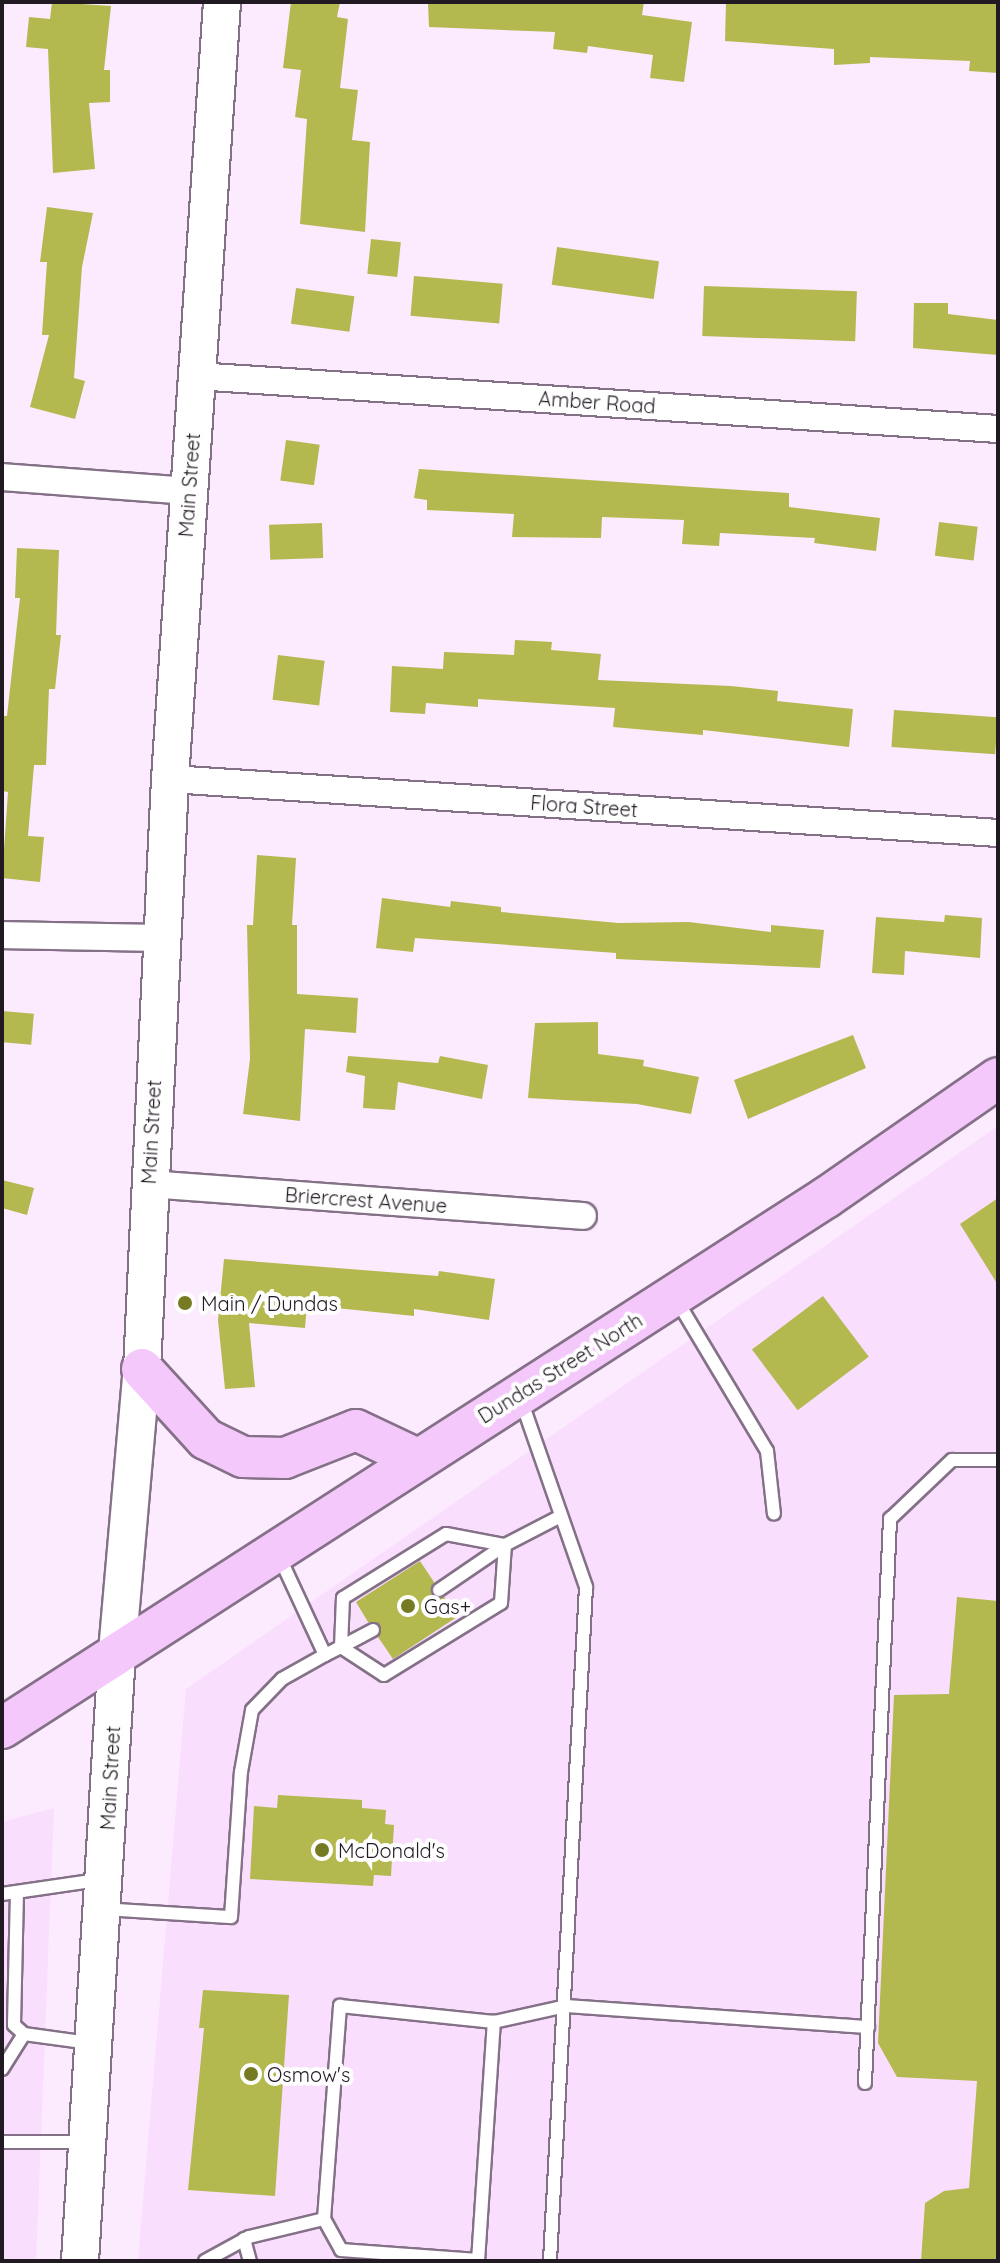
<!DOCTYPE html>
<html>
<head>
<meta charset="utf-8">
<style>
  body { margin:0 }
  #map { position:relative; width:1000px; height:2263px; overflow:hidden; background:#fceaff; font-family:Quicksand,sans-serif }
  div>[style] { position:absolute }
  .built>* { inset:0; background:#fadefe }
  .building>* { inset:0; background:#b3b84f; transform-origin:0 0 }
  .roads { filter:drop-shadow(2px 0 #847187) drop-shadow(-2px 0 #847187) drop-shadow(0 2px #847187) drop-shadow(0 -2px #847187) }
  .service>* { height:12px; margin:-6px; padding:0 6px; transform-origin:6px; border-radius:6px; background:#fff }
  .minor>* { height:26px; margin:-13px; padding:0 13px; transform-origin:13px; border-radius:13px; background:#fff }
  .secondary>* { height:36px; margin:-18px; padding:0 18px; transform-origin:18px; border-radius:18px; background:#fff }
  .primary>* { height:40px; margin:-20px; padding:0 20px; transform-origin:20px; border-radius:20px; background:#f5c8fb }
  .dots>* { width:22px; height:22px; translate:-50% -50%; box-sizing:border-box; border:4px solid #fefefe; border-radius:50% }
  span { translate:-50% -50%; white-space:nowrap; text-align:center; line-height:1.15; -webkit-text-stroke:8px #fefefe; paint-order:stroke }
  .street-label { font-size:20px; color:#221a23 }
  .poi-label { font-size:20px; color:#221a23 }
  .left { translate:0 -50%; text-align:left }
  .frame { position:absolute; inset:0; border:4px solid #221a23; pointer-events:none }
</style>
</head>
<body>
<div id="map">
  <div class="built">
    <i style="clip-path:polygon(998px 1126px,998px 2261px,138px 2261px,186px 1689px)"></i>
    <i style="clip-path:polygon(54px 1808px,36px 2261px,2px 2261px,2px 1822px)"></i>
  </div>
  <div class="building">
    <i style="clip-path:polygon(52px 2px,111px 6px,104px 70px,110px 70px,110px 102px,89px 103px,95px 169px,53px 173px,48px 49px,26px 47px,29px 17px,50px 19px)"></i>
    <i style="clip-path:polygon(291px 2px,340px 2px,337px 17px,348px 19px,340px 88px,358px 90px,352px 140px,370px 142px,365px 232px,300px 224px,307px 119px,295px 117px,301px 70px,283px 68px)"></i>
    <i style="clip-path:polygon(428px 2px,644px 2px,642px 15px,692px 22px,684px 82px,650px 78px,653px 55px,588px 46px,587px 53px,553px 49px,555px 32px,429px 27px)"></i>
    <i style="clip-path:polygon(726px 2px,998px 2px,998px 73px,969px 71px,970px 61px,870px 57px,870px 63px,834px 65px,834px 49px,725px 41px)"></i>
    <i style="clip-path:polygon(47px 207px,93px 213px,82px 267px,74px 378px,85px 381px,75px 419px,30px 407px,49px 335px,42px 335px,47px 262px,40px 262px)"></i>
    <i style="left:371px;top:239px;width:30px;height:35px;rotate:6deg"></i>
    <i style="left:557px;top:247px;width:103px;height:38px;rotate:8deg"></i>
    <i style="left:414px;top:276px;width:89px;height:40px;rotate:5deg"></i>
    <i style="left:704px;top:286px;width:153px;height:50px;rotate:2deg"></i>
    <i style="left:296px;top:288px;width:59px;height:36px;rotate:8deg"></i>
    <i style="clip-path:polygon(914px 303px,948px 303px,948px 314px,998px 320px,998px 355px,913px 348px)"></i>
    <i style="left:286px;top:440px;width:34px;height:41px;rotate:8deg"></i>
    <i style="clip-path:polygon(419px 469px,789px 493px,789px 507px,880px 518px,876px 551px,814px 543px,815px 538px,720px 533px,719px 546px,682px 544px,684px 520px,602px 517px,601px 538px,512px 537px,514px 514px,427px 510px,427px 500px,414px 498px)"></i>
    <i style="left:939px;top:522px;width:39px;height:34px;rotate:7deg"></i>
    <i style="left:322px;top:523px;width:35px;height:53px;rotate:88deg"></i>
    <i style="clip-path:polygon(17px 548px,59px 550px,56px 635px,61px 635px,55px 689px,49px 689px,46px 765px,34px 765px,28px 836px,44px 837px,40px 882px,2px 878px,8px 792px,2px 791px,2px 716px,7px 716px,20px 598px,15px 598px)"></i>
    <i style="clip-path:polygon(515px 640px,552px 642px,551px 650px,601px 654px,598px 680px,731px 686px,778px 691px,777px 701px,853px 709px,849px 747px,703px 730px,703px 735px,613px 727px,615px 708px,478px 699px,478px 707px,426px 703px,425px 714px,390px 712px,392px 666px,443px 669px,444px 652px,514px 655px)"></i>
    <i style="left:278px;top:655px;width:47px;height:45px;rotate:7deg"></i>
    <i style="left:894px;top:710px;width:104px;height:37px;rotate:4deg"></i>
    <i style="clip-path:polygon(257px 855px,296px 858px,292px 925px,297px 925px,297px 994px,358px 998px,356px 1033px,305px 1029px,300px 1121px,243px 1114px,250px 1059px,247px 925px,253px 925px)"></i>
    <i style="clip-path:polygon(382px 898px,450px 907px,451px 901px,501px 907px,501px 912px,618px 923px,689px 922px,771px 932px,771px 925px,824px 930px,820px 968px,616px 959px,616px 953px,415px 938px,413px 952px,376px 948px)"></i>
    <i style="clip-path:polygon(945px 915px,982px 918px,980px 958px,905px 951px,904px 975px,872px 973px,876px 917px,944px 922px)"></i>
    <i style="left:2px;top:1011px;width:32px;height:31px;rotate:5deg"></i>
    <i style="clip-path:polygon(598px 1022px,598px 1054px,644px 1060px,643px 1066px,699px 1077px,691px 1114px,637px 1104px,528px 1098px,535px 1023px)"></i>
    <i style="clip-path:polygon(853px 1035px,866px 1068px,748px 1119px,734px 1080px)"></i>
    <i style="clip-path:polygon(348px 1056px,438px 1063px,440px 1056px,488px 1065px,482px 1099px,398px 1082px,395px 1110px,363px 1108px,365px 1076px,346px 1072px)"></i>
    <i style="clip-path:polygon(2px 1180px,34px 1188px,27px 1215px,2px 1208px)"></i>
    <i style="clip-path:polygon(998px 1198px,998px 1285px,960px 1224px)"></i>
    <i style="clip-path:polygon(224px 1259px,438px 1276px,439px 1271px,495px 1279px,489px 1320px,414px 1309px,414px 1316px,307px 1305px,305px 1328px,249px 1323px,255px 1387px,225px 1389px,218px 1320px)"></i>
    <i style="left:823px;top:1296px;width:76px;height:89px;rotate:53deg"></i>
    <i style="clip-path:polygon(420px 1561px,434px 1582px,431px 1594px,444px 1597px,457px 1617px,393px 1659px,378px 1637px,380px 1625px,368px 1622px,356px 1602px)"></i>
    <i style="clip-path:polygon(957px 1597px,998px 1601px,998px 2261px,921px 2261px,925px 2203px,944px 2191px,969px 2188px,977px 2081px,897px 2077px,878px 2043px,894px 1695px,949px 1694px)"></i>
    <i style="clip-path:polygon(278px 1795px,362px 1800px,362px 1808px,386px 1810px,385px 1824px,394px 1825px,391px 1876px,374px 1875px,373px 1886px,250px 1879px,254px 1806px,277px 1808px)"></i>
    <i style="clip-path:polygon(203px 1990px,289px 1995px,275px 2196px,188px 2190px,204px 2028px,199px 2028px)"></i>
  </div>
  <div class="roads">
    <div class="service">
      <i style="left:676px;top:1299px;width:177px;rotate:59.1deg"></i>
      <i style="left:767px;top:1451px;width:63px;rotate:83.7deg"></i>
      <i style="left:521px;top:1400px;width:198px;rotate:70.8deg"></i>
      <i style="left:586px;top:1587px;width:675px;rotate:93.06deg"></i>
      <i style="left:439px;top:1590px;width:80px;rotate:-34.3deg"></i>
      <i style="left:373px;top:1630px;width:36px;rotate:152deg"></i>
      <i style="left:341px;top:1647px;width:51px;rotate:33.1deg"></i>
      <i style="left:384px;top:1675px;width:137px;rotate:-31.6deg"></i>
      <i style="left:501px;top:1603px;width:58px;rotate:-86.1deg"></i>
      <i style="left:325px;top:1655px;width:18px;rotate:-27deg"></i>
      <i style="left:341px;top:1647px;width:49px;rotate:-87.7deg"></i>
      <i style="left:343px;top:1598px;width:121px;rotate:-31.9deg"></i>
      <i style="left:446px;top:1534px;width:60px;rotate:10.6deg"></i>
      <i style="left:505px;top:1545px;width:63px;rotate:-27.4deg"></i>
      <i style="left:17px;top:1892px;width:133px;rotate:91.3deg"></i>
      <i style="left:14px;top:2025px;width:13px;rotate:42deg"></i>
      <i style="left:24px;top:2034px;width:67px;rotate:7.8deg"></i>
      <i style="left:2px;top:1894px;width:97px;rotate:-8.3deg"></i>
      <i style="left:103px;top:1909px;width:128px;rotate:3.6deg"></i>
      <i style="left:231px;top:1917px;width:145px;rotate:-86.1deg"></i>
      <i style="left:241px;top:1772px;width:63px;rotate:-79.9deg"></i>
      <i style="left:252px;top:1710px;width:43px;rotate:-45.9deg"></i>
      <i style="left:282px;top:1679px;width:49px;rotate:-29.2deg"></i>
      <i style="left:325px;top:1655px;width:107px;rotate:-114.9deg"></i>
      <i style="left:2px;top:2069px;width:41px;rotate:-57.8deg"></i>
      <i style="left:865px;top:2083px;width:565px;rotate:-87.46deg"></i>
      <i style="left:890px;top:1519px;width:86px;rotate:-43.6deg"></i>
      <i style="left:952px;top:1460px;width:46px"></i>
      <i style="left:2px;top:2142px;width:81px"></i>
      <i style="left:324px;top:2219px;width:35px;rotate:61deg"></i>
      <i style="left:341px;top:2250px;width:137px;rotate:4.2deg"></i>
      <i style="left:244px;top:2239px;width:23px;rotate:75deg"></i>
      <i style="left:205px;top:2261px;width:50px;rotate:-28.6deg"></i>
      <i style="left:249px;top:2237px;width:77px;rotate:-13.5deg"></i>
      <i style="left:324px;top:2219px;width:214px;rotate:-85.7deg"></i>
      <i style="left:340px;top:2006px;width:155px;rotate:5.9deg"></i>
      <i style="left:494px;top:2022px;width:74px;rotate:-12.5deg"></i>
      <i style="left:566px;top:2006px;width:303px;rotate:4deg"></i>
      <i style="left:478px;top:2261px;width:240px;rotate:-86.2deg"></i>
    </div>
    <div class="minor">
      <i style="left:196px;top:376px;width:804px;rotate:3.78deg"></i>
      <i style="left:2px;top:477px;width:188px;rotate:4.3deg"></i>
      <i style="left:170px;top:779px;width:830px;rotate:3.73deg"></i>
      <i style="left:2px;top:935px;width:159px;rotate:1.1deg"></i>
      <i style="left:148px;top:1184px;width:436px;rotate:4.2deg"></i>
    </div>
    <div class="secondary">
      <i style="left:80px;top:2261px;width:610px;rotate:-86.52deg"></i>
      <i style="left:117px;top:1652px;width:284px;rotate:-85deg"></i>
      <i style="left:142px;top:1369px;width:591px;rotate:-87.28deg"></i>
      <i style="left:170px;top:779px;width:779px;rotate:-86.17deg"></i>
    </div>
    <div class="primary">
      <i style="left:142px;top:1369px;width:95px;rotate:47.6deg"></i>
      <i style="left:206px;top:1439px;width:41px;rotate:25.9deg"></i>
      <i style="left:243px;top:1457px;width:42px;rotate:1.4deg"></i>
      <i style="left:285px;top:1458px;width:76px;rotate:-21.5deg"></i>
      <i style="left:356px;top:1430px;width:68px;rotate:25.4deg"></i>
      <i style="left:2px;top:1728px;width:981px;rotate:-32.77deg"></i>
      <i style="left:827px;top:1197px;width:208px;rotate:-34.8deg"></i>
    </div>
  </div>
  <div class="dots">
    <i style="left:185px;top:1303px;background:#767a22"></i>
    <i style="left:408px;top:1606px;background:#767a22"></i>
    <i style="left:322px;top:1850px;background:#767a22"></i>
    <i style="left:251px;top:2074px;background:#767a22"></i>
  </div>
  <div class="street-label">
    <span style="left:597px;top:402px;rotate:4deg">Amber Road</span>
    <span style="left:189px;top:485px;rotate:-86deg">Main Street</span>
    <span style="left:584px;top:806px;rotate:4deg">Flora Street</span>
    <span style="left:151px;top:1132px;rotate:-87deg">Main Street</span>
    <span style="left:366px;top:1200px;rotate:4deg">Briercrest Avenue</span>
    <span style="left:560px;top:1368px;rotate:-32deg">Dundas Street North</span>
    <span style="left:110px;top:1778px;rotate:-87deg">Main Street</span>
  </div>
  <div class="poi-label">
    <span class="left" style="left:201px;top:1303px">Main / Dundas</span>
    <span class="left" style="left:424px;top:1606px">Gas+</span>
    <span class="left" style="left:338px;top:1850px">McDonald's</span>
    <span class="left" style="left:267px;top:2074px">Osmow's</span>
  </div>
  <div class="frame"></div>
</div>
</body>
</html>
